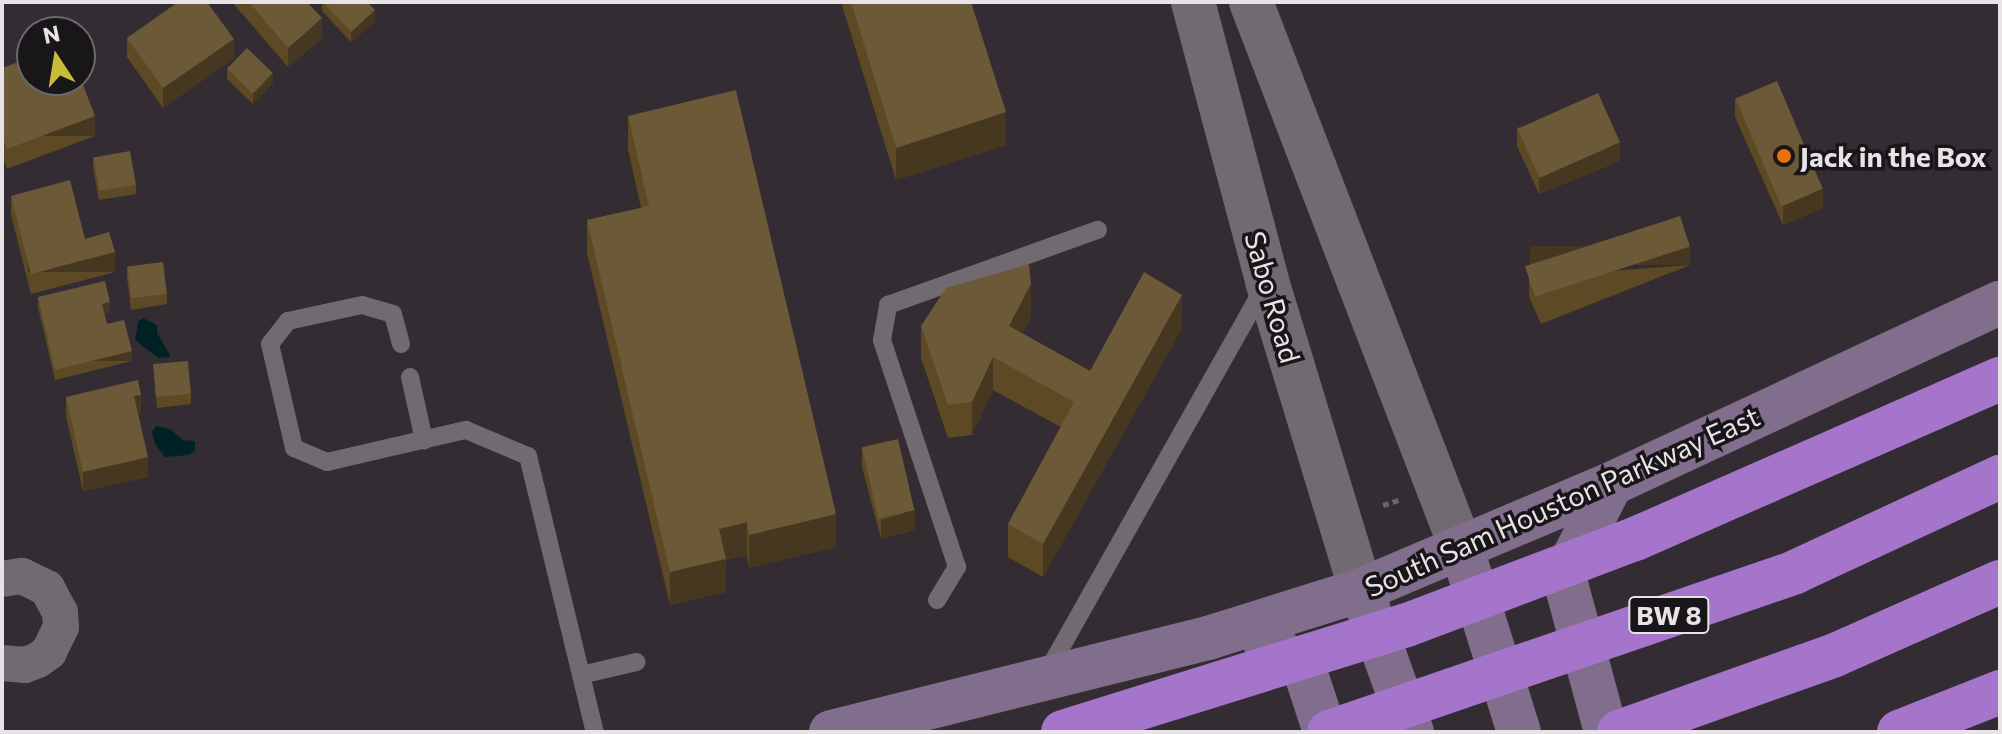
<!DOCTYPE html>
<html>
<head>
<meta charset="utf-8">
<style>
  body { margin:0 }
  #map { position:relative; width:2002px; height:734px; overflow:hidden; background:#332d33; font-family:Commissioner,sans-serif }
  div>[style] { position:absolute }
  .water>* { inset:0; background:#002224 }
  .path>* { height:5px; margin-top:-2.5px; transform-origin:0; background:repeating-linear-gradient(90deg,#6a656a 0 6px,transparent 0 10px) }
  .service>* { height:18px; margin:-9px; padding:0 9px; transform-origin:9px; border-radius:9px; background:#716a71 }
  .minor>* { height:36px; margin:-18px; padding:0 18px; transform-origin:18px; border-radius:18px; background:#716a71 }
  .tertiary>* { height:44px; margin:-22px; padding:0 22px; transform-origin:22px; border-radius:22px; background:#716a71 }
  .secondary>* { height:44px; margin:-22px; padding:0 22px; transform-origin:22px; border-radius:22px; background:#816d8c }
  .motorway>* { height:44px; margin:-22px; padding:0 22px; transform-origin:22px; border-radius:22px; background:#a574cb }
  .wall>* { inset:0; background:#5d4923 }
  .shaded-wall>* { inset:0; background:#463720; transform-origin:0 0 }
  .building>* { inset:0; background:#6c5938; transform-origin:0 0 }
  .dots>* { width:22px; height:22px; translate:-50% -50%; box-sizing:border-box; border:4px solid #191619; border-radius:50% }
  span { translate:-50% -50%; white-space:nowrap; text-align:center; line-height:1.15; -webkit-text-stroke:7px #191619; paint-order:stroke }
  .shield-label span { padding:2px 6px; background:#191619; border:2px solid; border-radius:6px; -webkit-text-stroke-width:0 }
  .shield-label { font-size:26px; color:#e7e3e7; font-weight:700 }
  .poi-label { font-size:28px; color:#e7e3e7; font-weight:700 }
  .left { translate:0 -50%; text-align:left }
  .street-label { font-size:28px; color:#e7e3e7 }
  .frame { position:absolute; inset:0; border:4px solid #e7e3e7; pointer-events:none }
  .north { position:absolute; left:16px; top:16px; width:80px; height:80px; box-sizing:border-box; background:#191619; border:2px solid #6b686b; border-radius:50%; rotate:348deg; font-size:22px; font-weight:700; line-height:32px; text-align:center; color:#e7e3e7 }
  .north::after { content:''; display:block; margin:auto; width:28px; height:36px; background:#caba3a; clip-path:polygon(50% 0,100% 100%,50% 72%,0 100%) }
</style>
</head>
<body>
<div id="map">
  <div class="water">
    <i style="clip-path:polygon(143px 318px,157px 325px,157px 333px,171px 357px,158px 358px,135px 340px,138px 322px)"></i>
    <i style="clip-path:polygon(156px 426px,170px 429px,183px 440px,195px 441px,195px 450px,189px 455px,165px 457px,155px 444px,152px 432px)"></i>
  </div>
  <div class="path">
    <i style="left:1383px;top:505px;width:19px;rotate:-18deg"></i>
  </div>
  <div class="service">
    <i style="left:401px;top:344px;width:31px;rotate:-105deg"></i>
    <i style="left:393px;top:314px;width:32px;rotate:-164deg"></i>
    <i style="left:362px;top:305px;width:76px;rotate:167.8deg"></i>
    <i style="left:288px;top:321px;width:29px;rotate:128deg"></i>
    <i style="left:270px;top:344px;width:107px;rotate:77deg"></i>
    <i style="left:294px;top:448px;width:36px;rotate:23deg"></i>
    <i style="left:327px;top:462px;width:143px;rotate:-13deg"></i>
    <i style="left:466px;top:430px;width:67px;rotate:22.8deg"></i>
    <i style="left:528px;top:456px;width:284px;rotate:76.4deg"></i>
    <i style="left:410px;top:377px;width:65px;rotate:77.5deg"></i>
    <i style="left:937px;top:600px;width:39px;rotate:-59deg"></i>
    <i style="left:957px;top:567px;width:239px;rotate:-108.3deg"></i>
    <i style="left:882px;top:340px;width:36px;rotate:-80deg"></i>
    <i style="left:888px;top:305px;width:223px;rotate:-19.7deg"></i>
    <i style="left:1046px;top:674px;width:442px;rotate:-60.6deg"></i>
    <i style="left:581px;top:675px;width:57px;rotate:-13.1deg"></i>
  </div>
  <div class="minor">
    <i style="left:2px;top:579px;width:20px;rotate:-9deg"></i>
    <i style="left:22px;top:576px;width:28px;rotate:26deg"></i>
    <i style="left:47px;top:588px;width:27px;rotate:62deg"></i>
    <i style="left:60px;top:612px;width:15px;rotate:86deg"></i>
    <i style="left:61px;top:627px;width:28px;rotate:116deg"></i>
    <i style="left:49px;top:652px;width:14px;rotate:144deg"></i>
    <i style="left:38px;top:660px;width:14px;rotate:159deg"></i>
    <i style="left:25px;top:665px;width:23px;rotate:-175deg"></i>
  </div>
  <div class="tertiary">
    <i style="left:1193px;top:2px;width:289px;rotate:75.1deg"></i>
    <i style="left:1267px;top:281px;width:323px;rotate:73.1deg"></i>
    <i style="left:1251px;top:2px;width:587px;rotate:68.94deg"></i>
  </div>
  <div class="secondary">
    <i style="left:1466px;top:562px;width:178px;rotate:72.7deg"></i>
    <i style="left:1365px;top:600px;width:140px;rotate:70.4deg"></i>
    <i style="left:1265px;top:643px;width:6px;rotate:9deg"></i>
    <i style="left:1271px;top:644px;width:43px;rotate:38.5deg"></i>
    <i style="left:1305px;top:671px;width:64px;rotate:71.8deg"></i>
    <i style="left:831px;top:732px;width:389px;rotate:-14deg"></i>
    <i style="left:1208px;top:638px;width:160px;rotate:-17.4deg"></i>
    <i style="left:1361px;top:590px;width:272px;rotate:-23deg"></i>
    <i style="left:1611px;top:484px;width:429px;rotate:-25deg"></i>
    <i style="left:1606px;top:732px;width:162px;rotate:-105.1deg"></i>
    <i style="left:1564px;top:576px;width:103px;rotate:-62.9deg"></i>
  </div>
  <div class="motorway">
    <i style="left:1063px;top:732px;width:360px;rotate:-17.3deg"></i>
    <i style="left:1407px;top:625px;width:244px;rotate:-20.7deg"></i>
    <i style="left:1635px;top:539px;width:399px;rotate:-23.7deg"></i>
    <i style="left:1329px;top:732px;width:493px;rotate:-18.9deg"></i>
    <i style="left:1795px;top:572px;width:226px;rotate:-24.9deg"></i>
    <i style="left:1619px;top:732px;width:229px;rotate:-19.6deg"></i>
    <i style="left:1835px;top:655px;width:180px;rotate:-23.9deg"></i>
    <i style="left:1899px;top:732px;width:109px;rotate:-21.6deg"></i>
  </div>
  <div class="wall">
    <i style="clip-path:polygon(232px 2px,307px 2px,322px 38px,288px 67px)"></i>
    <i style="clip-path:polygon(322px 2px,367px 2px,375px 21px,351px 42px,322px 11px)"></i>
    <i style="clip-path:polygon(841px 2px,971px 2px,1006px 145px,896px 180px)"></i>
    <i style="clip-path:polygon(127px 38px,234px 58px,163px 108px,127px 57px)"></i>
    <i style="clip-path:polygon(2px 68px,37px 84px,95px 136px,7px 169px,2px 156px)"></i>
    <i style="clip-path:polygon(227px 69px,273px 83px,253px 104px,227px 79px)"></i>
    <i style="clip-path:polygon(1735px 98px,1823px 208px,1783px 225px,1735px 117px)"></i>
    <i style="clip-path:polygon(628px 116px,836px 547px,749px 568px,747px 555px,726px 560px,726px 592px,670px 605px,587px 253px,587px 220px,641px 208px,628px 149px)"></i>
    <i style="clip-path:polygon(1517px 127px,1620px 161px,1539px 194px,1517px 146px)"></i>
    <i style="clip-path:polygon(93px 157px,136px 184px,136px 194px,99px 200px,93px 168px)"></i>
    <i style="clip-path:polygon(11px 196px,85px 239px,115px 272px,31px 294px,11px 215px)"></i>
    <i style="clip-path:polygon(1690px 265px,1541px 324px,1529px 297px,1529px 277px)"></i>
    <i style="clip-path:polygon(127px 267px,167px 294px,167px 304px,131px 310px,127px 277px)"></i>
    <i style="clip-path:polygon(38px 297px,110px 312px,104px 314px,107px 324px,132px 361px,55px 380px,38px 307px)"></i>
    <i style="clip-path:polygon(1031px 317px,1022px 333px,1090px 371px,1182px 328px,1043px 577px,1008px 557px,1008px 524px,1061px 427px,993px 390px,972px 435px,948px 438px,921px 358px,921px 326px)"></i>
    <i style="clip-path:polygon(153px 364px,191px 394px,191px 404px,157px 408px)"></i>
    <i style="clip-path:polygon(66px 397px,141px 414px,138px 415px,148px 477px,83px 491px,66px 416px)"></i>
    <i style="clip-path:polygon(862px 448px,915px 530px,881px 539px,862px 467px)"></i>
  </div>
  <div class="shaded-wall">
    <i style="clip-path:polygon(375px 10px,375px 21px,351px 42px,351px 32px)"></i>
    <i style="clip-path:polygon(322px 18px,322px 38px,288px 67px,288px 48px)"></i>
    <i style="clip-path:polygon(234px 39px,234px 58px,163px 108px,163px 88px)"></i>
    <i style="clip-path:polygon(273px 73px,273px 83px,253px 104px,253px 93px)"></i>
    <i style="clip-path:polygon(1006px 112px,1006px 145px,896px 180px,896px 148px)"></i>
    <i style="left:95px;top:116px;width:20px;height:94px;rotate:90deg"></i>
    <i style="clip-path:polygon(1620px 142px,1620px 161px,1539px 194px,1539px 175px)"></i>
    <i style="clip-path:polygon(1823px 189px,1823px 208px,1783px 225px,1783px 206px)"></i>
    <i style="left:1690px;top:246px;width:19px;height:160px;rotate:90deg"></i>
    <i style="left:115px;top:252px;width:20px;height:87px;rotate:90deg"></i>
    <i style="clip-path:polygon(1031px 284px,1031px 317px,1009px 359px,1009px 326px)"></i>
    <i style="clip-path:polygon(1182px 295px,1182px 328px,1043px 577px,1043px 544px)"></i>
    <i style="clip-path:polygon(110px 302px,110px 312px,102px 314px,102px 304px)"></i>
    <i style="left:132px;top:351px;width:10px;height:79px;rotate:90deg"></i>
    <i style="clip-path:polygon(993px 357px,993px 390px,972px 435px,972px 402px)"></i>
    <i style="clip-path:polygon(141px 395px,141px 414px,134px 416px,134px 396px)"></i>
    <i style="clip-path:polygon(148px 457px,148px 477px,83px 491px,83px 472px)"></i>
    <i style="clip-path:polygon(915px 510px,915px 530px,881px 539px,881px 520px)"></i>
    <i style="clip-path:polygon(836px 514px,836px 547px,749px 568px,749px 535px)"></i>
    <i style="clip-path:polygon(747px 522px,747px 555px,726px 560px,726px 592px,670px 605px,670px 572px,719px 529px)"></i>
  </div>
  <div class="building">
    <i style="clip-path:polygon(178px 2px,207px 2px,234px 39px,163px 88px,127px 38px)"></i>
    <i style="clip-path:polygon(249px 2px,307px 2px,322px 18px,288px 48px)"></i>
    <i style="clip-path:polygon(323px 2px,367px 2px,375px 10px,351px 32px)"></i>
    <i style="clip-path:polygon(851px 2px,971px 2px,1006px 112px,896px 148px)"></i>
    <i style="left:247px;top:48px;width:36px;height:29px;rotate:44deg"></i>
    <i style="clip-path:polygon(27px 59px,32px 71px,32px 80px,35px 80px,37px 84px,49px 80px,80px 80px,80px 77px,95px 116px,7px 149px,2px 136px,2px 68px)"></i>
    <i style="left:1777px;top:81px;width:117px;height:45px;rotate:67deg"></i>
    <i style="clip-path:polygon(736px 90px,836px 514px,749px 535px,747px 522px,719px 529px,726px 559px,670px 572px,587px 220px,649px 206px,628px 116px)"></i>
    <i style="left:1598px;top:93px;width:54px;height:88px;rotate:66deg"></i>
    <i style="left:130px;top:151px;width:34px;height:37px;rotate:80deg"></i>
    <i style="clip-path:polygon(70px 180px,85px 239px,109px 232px,115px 252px,31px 274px,11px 196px)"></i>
    <i style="left:1680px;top:216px;width:32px;height:163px;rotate:72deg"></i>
    <i style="left:163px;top:262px;width:32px;height:36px;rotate:83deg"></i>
    <i style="clip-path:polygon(1029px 264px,1031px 284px,1009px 326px,1090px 371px,1144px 272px,1182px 295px,1043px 544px,1008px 524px,1074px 402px,993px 357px,972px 402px,948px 405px,921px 326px,946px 288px)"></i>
    <i style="clip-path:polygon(105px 281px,110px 302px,102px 304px,107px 324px,124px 320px,132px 351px,55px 370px,38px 297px)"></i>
    <i style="left:188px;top:361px;width:33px;height:35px;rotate:85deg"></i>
    <i style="clip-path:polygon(138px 380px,141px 395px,134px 396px,148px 457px,83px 472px,66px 397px)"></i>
    <i style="left:898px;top:439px;width:73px;height:37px;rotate:77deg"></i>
  </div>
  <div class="dots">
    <i style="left:1784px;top:156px;background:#e8710a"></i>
  </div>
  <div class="shield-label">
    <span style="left:1669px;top:615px">BW 8</span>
  </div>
  <div class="poi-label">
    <span class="left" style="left:1800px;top:156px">Jack in the Box</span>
  </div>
  <div class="street-label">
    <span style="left:1273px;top:297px;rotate:74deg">Sabo Road</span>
    <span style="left:1562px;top:501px;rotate:-24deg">South Sam Houston Parkway East</span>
  </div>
  <div class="frame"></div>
  <div class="north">N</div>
</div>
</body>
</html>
